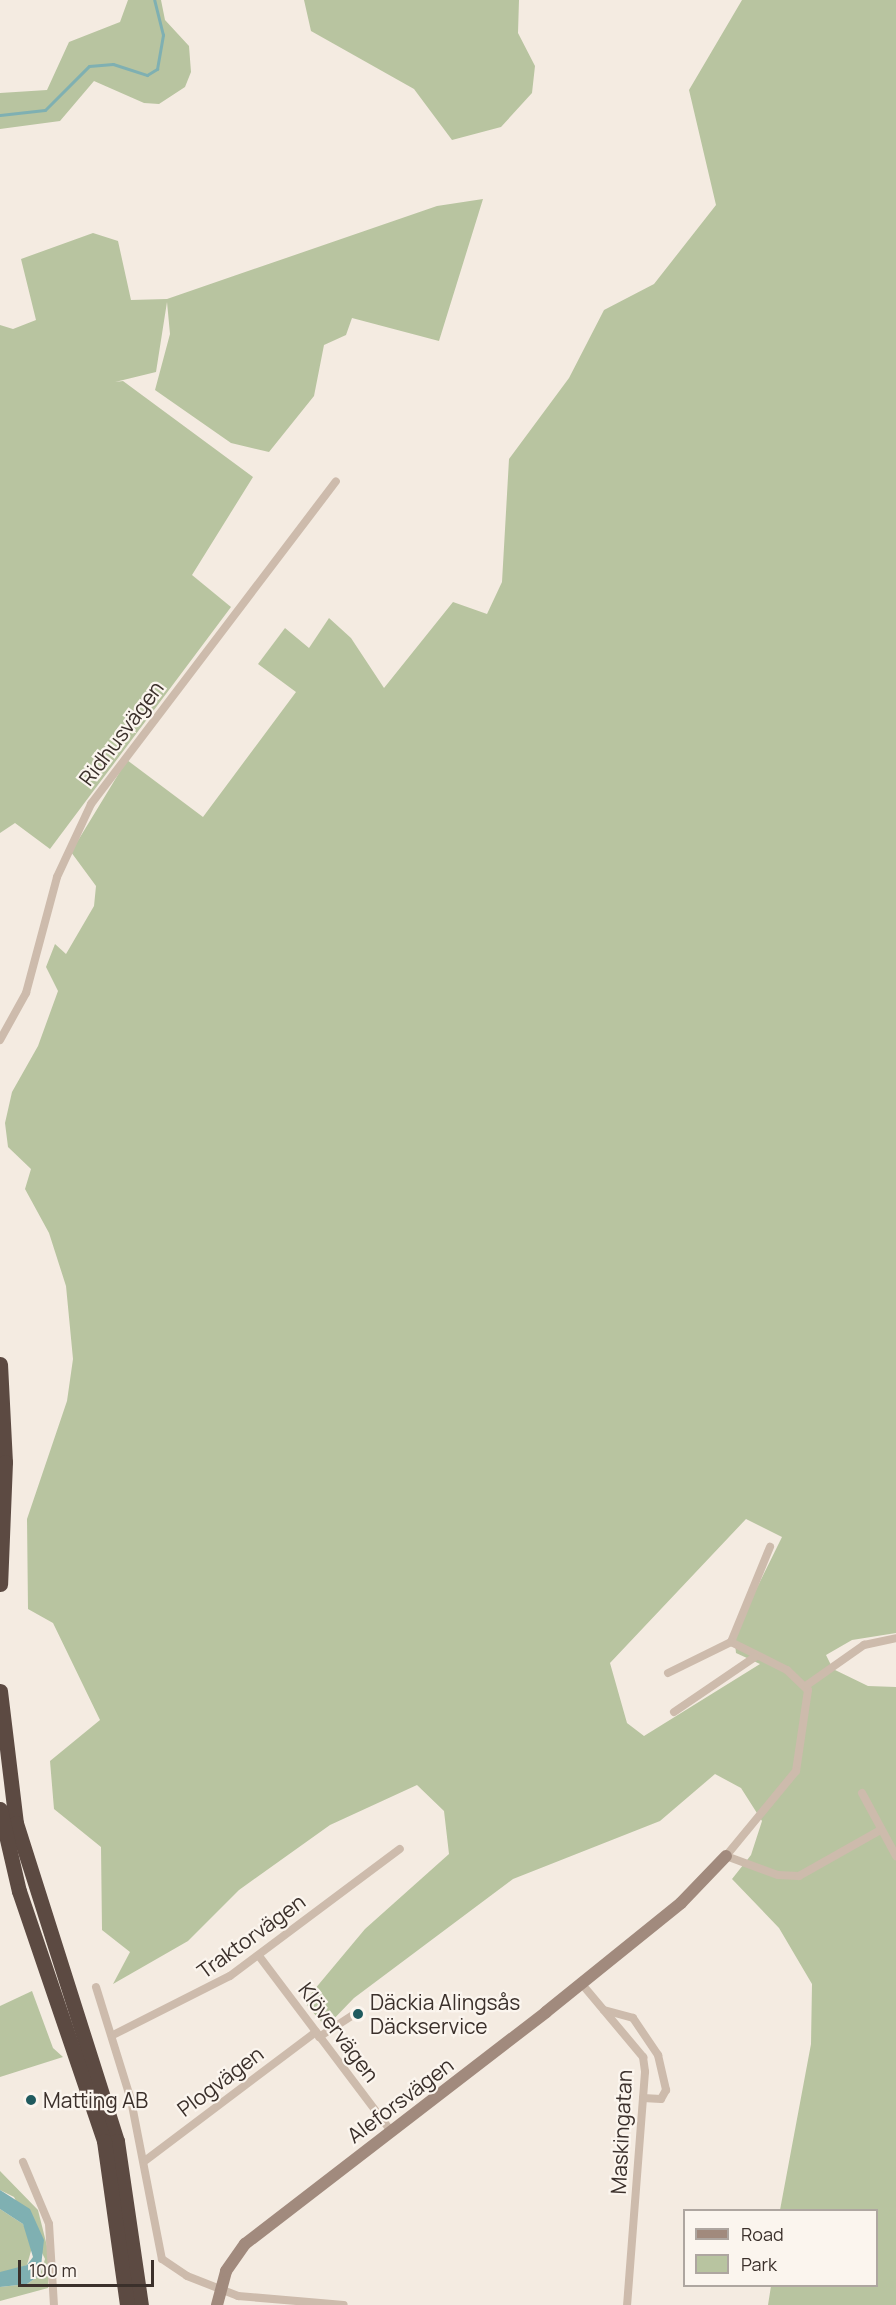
<!DOCTYPE html>
<html>
<head>
<meta charset="utf-8">
<style>
  body { margin:0 }
  #map { position:relative; width:896px; height:2305px; overflow:hidden; background:#f4ebe1; font-family:Manrope,sans-serif }
  div>[style] { position:absolute }
  .green>* { inset:0; background:#b8c4a0 }
  .water>* { inset:0; background:#7fb0b2 }
  .stream>* { height:3px; margin:-1.5px; padding:0 1.5px; transform-origin:1.5px; border-radius:1.5px; background:#7fb0b2 }
  .street>* { height:8px; margin:-4px; padding:0 4px; transform-origin:4px; border-radius:4px; background:#cdbbac }
  .secondary>* { height:12px; margin:-6px; padding:0 6px; transform-origin:6px; border-radius:6px; background:#a18a7d }
  .highway>* { height:15px; margin:-7.5px; padding:0 7.5px; transform-origin:7.5px; border-radius:7.5px; background:#5c4a42 }
  .dots>* { width:16px; height:16px; translate:-50% -50%; box-sizing:border-box; border:3px solid #fbf5ee; border-radius:50% }
  span { translate:-50% -50%; white-space:nowrap; text-align:center; line-height:1.15; -webkit-text-stroke:4.5px #fbf5ee; paint-order:stroke }
  .street-label { font-size:21px; color:#3b302b }
  .poi-label { font-size:21px; color:#3b302b }
  .left { translate:0 -50%; text-align:left }
  .legend { position:absolute; left:683px; top:2209px; width:195px; height:78px; box-sizing:border-box; background:#fbf5ee; border:2px solid #aea6a0; margin:0; padding:8px 10px; list-style:none; font-size:18px; color:#3b302b }
  .legend li { display:flex; align-items:center; gap:12px; height:30px }
  .legend b { width:30px; border:2px solid #aea6a0 }
  .scale { position:absolute; left:18px; top:2260px; width:136px; height:27px; box-sizing:border-box; border:3px solid #3b302b; border-top:0; padding-left:8px; font-size:18px; line-height:21px; white-space:nowrap; color:#3b302b; -webkit-text-stroke:4px #fbf5ee; paint-order:stroke }
</style>
</head>
<body>
<div id="map">
  <div class="green">
    <i style="clip-path:polygon(128px 0,161px 0,165px 20px,189px 46px,191px 72px,185px 87px,159px 104px,144px 103px,94px 81px,60px 121px,0 129px,0 93px,47px 90px,69px 42px,120px 22px)"></i>
    <i style="clip-path:polygon(304px 0,519px 0,518px 33px,535px 66px,532px 93px,501px 127px,452px 140px,414px 89px,311px 31px)"></i>
    <i style="clip-path:polygon(evenodd,742px 0,896px 0,896px 1633px,852px 1640px,826px 1655px,833px 1669px,868px 1686px,896px 1687px,896px 2305px,768px 2305px,771px 2286px,876px 2286px,876px 2210px,780px 2210px,811px 2044px,812px 1984px,779px 1928px,732px 1879px,751px 1855px,762px 1821px,741px 1788px,715px 1774px,660px 1821px,513px 1879px,354px 1998px,326px 2027px,304px 2002px,365px 1929px,449px 1854px,444px 1811px,417px 1785px,330px 1825px,239px 1890px,188px 1941px,113px 1984px,130px 1952px,102px 1930px,101px 1847px,54px 1809px,50px 1761px,100px 1720px,53px 1623px,28px 1609px,27px 1519px,67px 1401px,73px 1359px,66px 1286px,49px 1233px,25px 1189px,31px 1169px,8px 1147px,5px 1123px,12px 1092px,38px 1046px,58px 991px,46px 967px,55px 944px,66px 954px,94px 906px,96px 886px,71px 852px,127px 760px,203px 817px,296px 692px,258px 664px,285px 628px,309px 648px,329px 618px,351px 638px,384px 688px,453px 602px,487px 614px,502px 582px,509px 459px,569px 378px,604px 310px,654px 284px,716px 205px,689px 90px,742px 0,746px 1519px,782px 1537px,734px 1634px,736px 1653px,760px 1664px,644px 1736px,627px 1723px,610px 1663px,746px 1519px)"></i>
    <i style="clip-path:polygon(483px 199px,439px 341px,352px 318px,346px 335px,324px 345px,314px 396px,269px 452px,231px 443px,155px 390px,170px 334px,167px 302px,156px 372px,115px 382px,123px 381px,253px 477px,192px 575px,231px 607px,50px 849px,15px 823px,0 833px,0 325px,13px 329px,36px 320px,21px 259px,93px 233px,118px 241px,131px 300px,167px 299px,437px 206px)"></i>
    <i style="clip-path:polygon(32px 1991px,53px 2048px,63px 2057px,0 2077px,0 2006px)"></i>
    <i style="clip-path:polygon(0 2171px,38px 2210px,50px 2258px,48px 2288px,0 2301px,0 2287px,27px 2284px,40px 2275px,45px 2259px,14px 2197px,0 2190px)"></i>
    <i style="clip-path:polygon(0 2209px,23px 2224px,33px 2244px,27px 2265px,8px 2272px,0 2272px)"></i>
  </div>
  <div class="water">
    <i style="clip-path:polygon(0 2190px,30px 2209px,44px 2240px,40px 2275px,27px 2284px,0 2287px,0 2272px,27px 2265px,33px 2257px,23px 2224px,0 2209px)"></i>
  </div>
  <div class="stream">
    <i style="left:0;top:115px;width:45px;rotate:-6.3deg"></i>
    <i style="left:45px;top:110px;width:62px;rotate:-45deg"></i>
    <i style="left:89px;top:66px;width:24px;rotate:-5deg"></i>
    <i style="left:113px;top:64px;width:36px;rotate:18deg"></i>
    <i style="left:147px;top:75px;width:12px;rotate:-31deg"></i>
    <i style="left:157px;top:69px;width:35px;rotate:-80deg"></i>
    <i style="left:163px;top:35px;width:36px;rotate:-104deg"></i>
  </div>
  <div class="street">
    <i style="left:0;top:1040px;width:54px;rotate:-61deg"></i>
    <i style="left:26px;top:993px;width:120px;rotate:-75deg"></i>
    <i style="left:57px;top:877px;width:81px;rotate:-65deg"></i>
    <i style="left:91px;top:804px;width:405px;rotate:-52.8deg"></i>
    <i style="left:731px;top:1642px;width:103px;rotate:-67.7deg"></i>
    <i style="left:668px;top:1673px;width:70px;rotate:-26.2deg"></i>
    <i style="left:731px;top:1642px;width:63px;rotate:26.6deg"></i>
    <i style="left:787px;top:1670px;width:29px;rotate:44deg"></i>
    <i style="left:808px;top:1690px;width:82px;rotate:98.4deg"></i>
    <i style="left:796px;top:1771px;width:110px;rotate:129.5deg"></i>
    <i style="left:726px;top:1856px;width:55px;rotate:20.1deg"></i>
    <i style="left:778px;top:1875px;width:21px;rotate:3deg"></i>
    <i style="left:799px;top:1876px;width:92px;rotate:-29.4deg"></i>
    <i style="left:807px;top:1685px;width:70px;rotate:-35.1deg"></i>
    <i style="left:864px;top:1645px;width:33px;rotate:-12deg"></i>
    <i style="left:674px;top:1712px;width:98px;rotate:-34.2deg"></i>
    <i style="left:862px;top:1793px;width:72px;rotate:61.6deg"></i>
    <i style="left:259px;top:1956px;width:219px;rotate:53deg"></i>
    <i style="left:581px;top:1983px;width:97px;rotate:50deg"></i>
    <i style="left:643px;top:2057px;width:15px;rotate:82deg"></i>
    <i style="left:645px;top:2072px;width:234px;rotate:94.4deg"></i>
    <i style="left:96px;top:1987px;width:118px;rotate:72.8deg"></i>
    <i style="left:131px;top:2100px;width:162px;rotate:79deg"></i>
    <i style="left:162px;top:2259px;width:30px;rotate:34deg"></i>
    <i style="left:187px;top:2276px;width:55px;rotate:21.4deg"></i>
    <i style="left:238px;top:2296px;width:106px;rotate:4.9deg"></i>
    <i style="left:604px;top:2010px;width:30px;rotate:15deg"></i>
    <i style="left:633px;top:2018px;width:45px;rotate:56deg"></i>
    <i style="left:658px;top:2055px;width:36px;rotate:77deg"></i>
    <i style="left:666px;top:2090px;width:10px;rotate:119deg"></i>
    <i style="left:661px;top:2099px;width:18px;rotate:-177deg"></i>
    <i style="left:113px;top:2035px;width:131px;rotate:-26.8deg"></i>
    <i style="left:230px;top:1976px;width:212px;rotate:-36.8deg"></i>
    <i style="left:319px;top:2037px;width:44px;rotate:-33deg"></i>
    <i style="left:146px;top:2160px;width:213px;rotate:-37deg"></i>
    <i style="left:23px;top:2162px;width:67px;rotate:67.2deg"></i>
    <i style="left:49px;top:2224px;width:81px;rotate:86.5deg"></i>
  </div>
  <div class="secondary">
    <i style="left:217px;top:2305px;width:35px;rotate:-75deg"></i>
    <i style="left:226px;top:2271px;width:33px;rotate:-55deg"></i>
    <i style="left:245px;top:2244px;width:380px;rotate:-37.6deg"></i>
    <i style="left:546px;top:2012px;width:174px;rotate:-38.9deg"></i>
    <i style="left:681px;top:1903px;width:65px;rotate:-46.2deg"></i>
  </div>
  <div class="highway">
    <i style="left:0;top:1364px;width:98px;rotate:87.1deg"></i>
    <i style="left:5px;top:1462px;width:122px;rotate:92.3deg"></i>
    <i style="left:0;top:1691px;width:133px;rotate:83.1deg"></i>
    <i style="left:16px;top:1823px;width:334px;rotate:72.4deg"></i>
    <i style="left:117px;top:2141px;width:166px;rotate:81.7deg"></i>
    <i style="left:0;top:1809px;width:84px;rotate:77deg"></i>
    <i style="left:19px;top:1891px;width:264px;rotate:71.2deg"></i>
    <i style="left:104px;top:2141px;width:166px;rotate:82deg"></i>
  </div>
  <div class="dots">
    <i style="left:358px;top:2014px;background:#1f5a5e"></i>
    <i style="left:31px;top:2100px;background:#1f5a5e"></i>
  </div>
  <div class="street-label">
    <span style="left:121px;top:733px;rotate:-53deg">Ridhusvägen</span>
    <span style="left:251px;top:1936px;rotate:-36deg">Traktorvägen</span>
    <span style="left:339px;top:2032px;rotate:53deg">Klövervägen</span>
    <span style="left:220px;top:2081px;rotate:-37deg">Plogvägen</span>
    <span style="left:400px;top:2100px;rotate:-37deg">Aleforsvägen</span>
    <span style="left:621px;top:2132px;rotate:-87deg">Maskingatan</span>
  </div>
  <div class="poi-label">
    <span class="left" style="left:370px;top:2014px">Däckia Alingsås<br>Däckservice</span>
    <span class="left" style="left:43px;top:2100px">Matting AB</span>
  </div>
  <ul class="legend">
  <li><b style="height:8px;background:#a18a7d"></b>Road</li>
  <li><b style="height:16px;background:#b8c4a0"></b>Park</li>
  </ul>
  <div class="scale">100 m</div>
</div>
</body>
</html>
